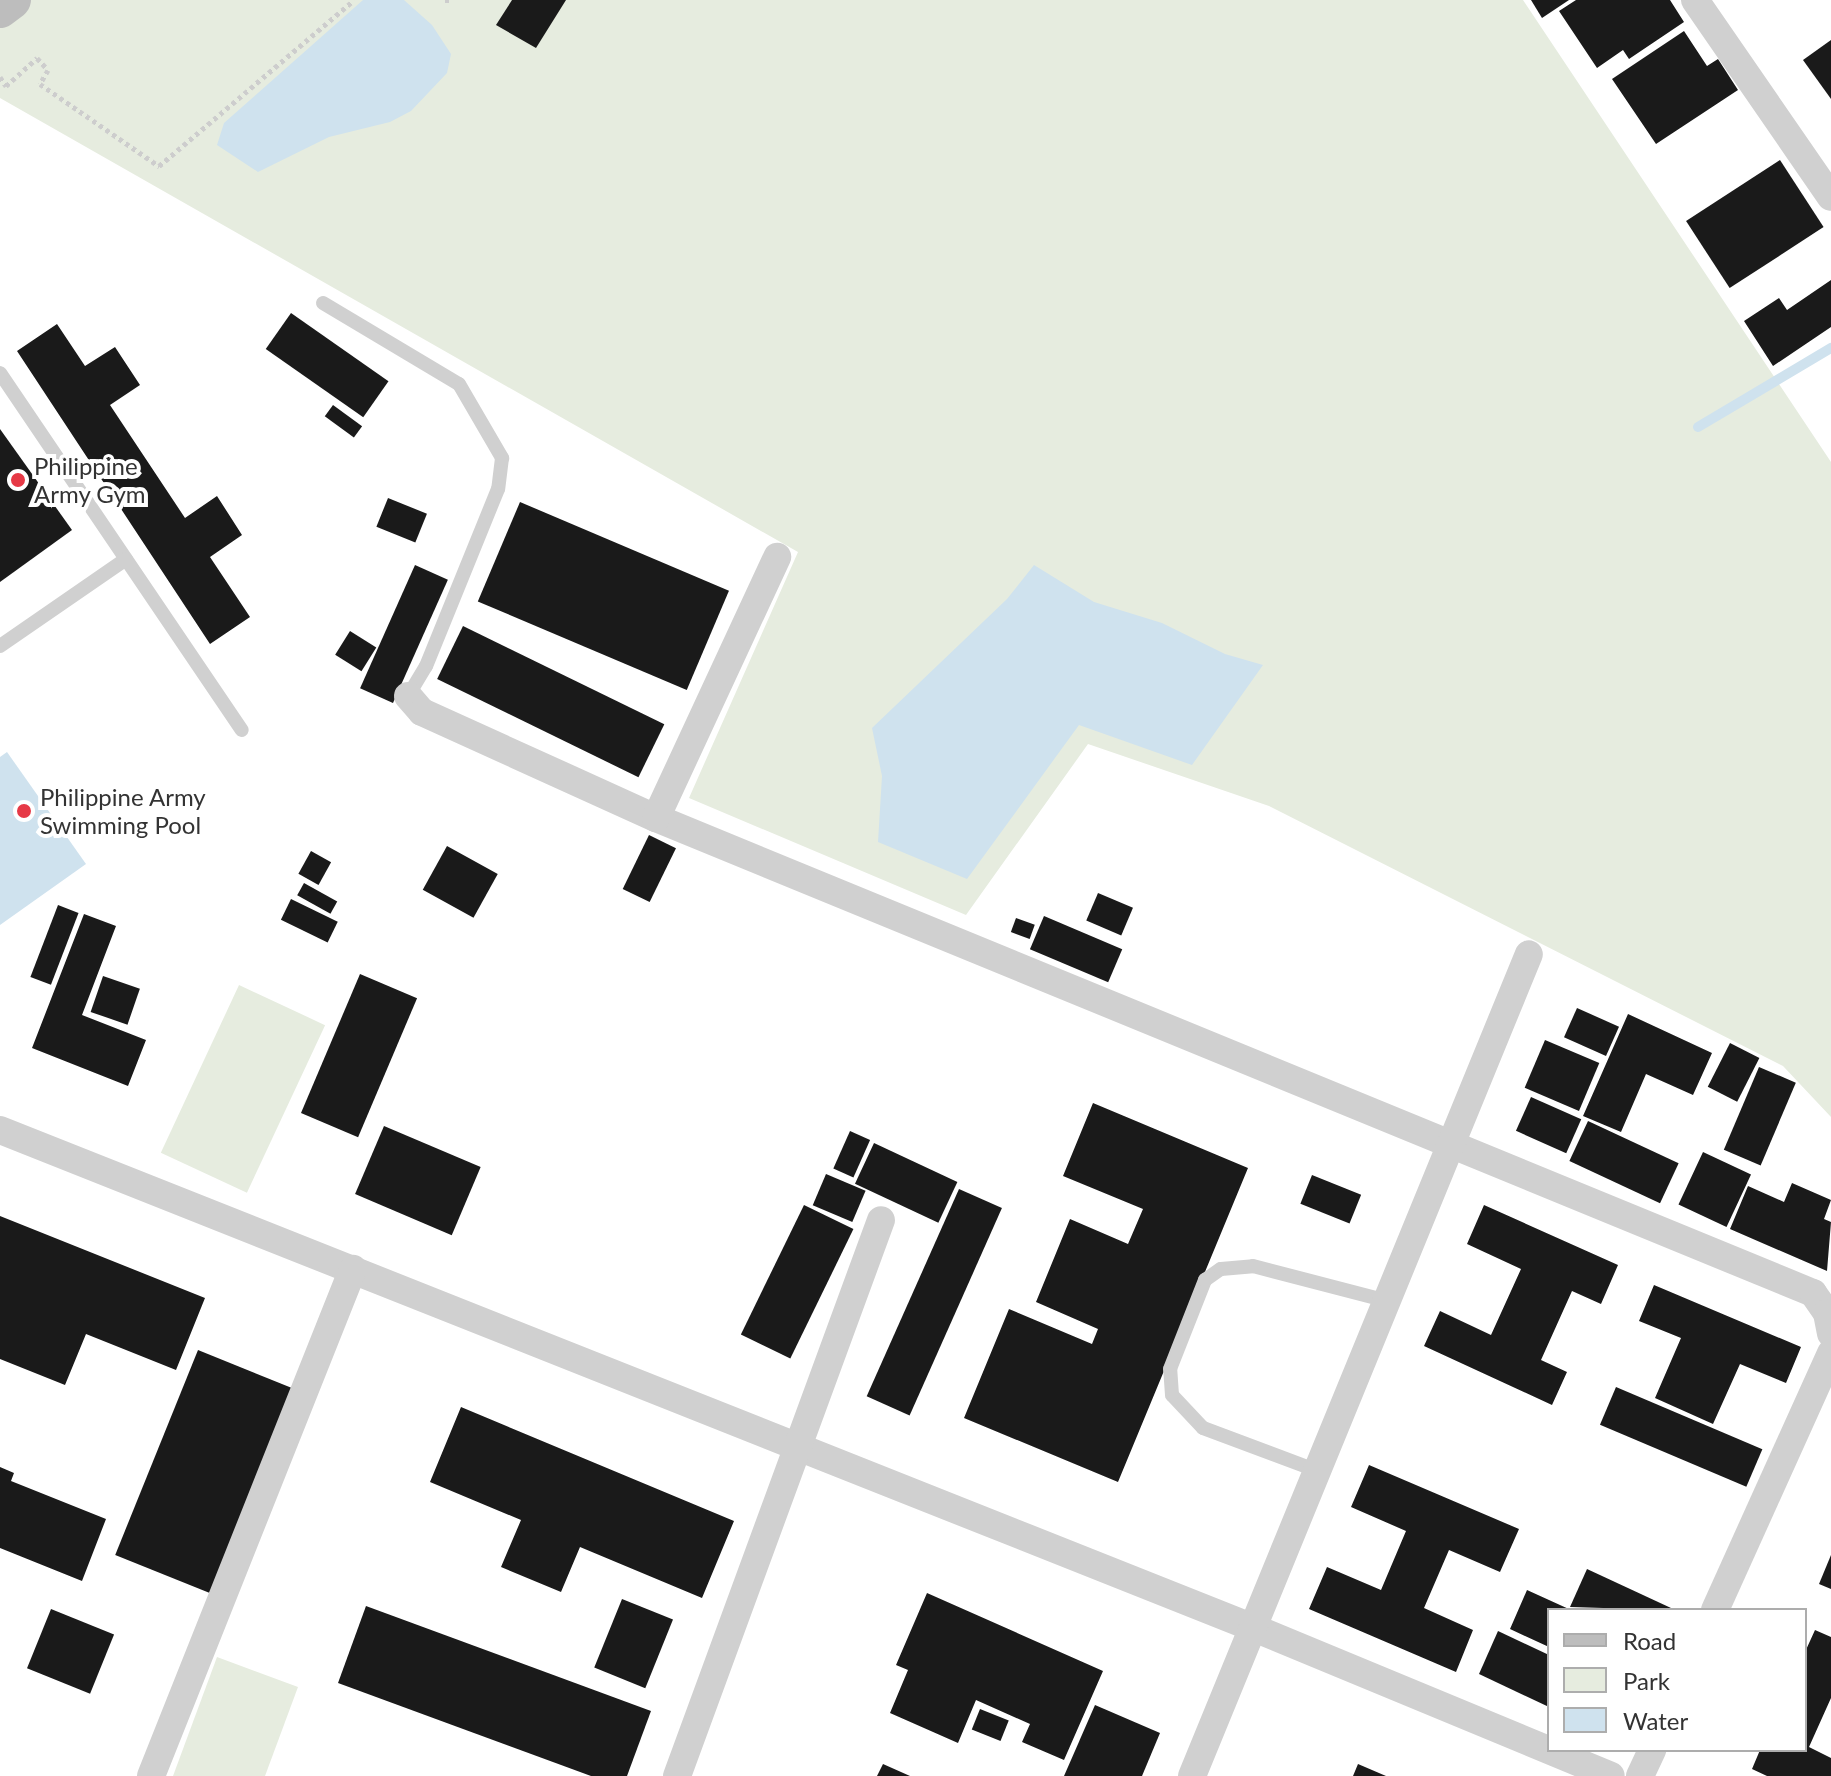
<!DOCTYPE html>
<html>
<head>
<meta charset="utf-8">
<style>
  body { margin:0 }
  #map { position:relative; width:1831px; height:1776px; overflow:hidden; background:#fff; font-family:Lato,sans-serif }
  div>[style] { position:absolute }
  .green>* { inset:0; background:#e6ecdf; transform-origin:0 0 }
  .water>* { inset:0; background:#cfe2ee }
  .stream>* { height:10px; margin:-5px; padding:0 5px; transform-origin:5px; border-radius:5px; background:#cfe2ee }
  .building>* { inset:0; background:#1a1a1a; transform-origin:0 0 }
  .path>* { height:5px; margin-top:-2.5px; transform-origin:0; background:repeating-linear-gradient(90deg,#cdcdcd 0 4px,transparent 0 8px) }
  .lane>* { height:14px; margin:-7px; padding:0 7px; transform-origin:7px; border-radius:7px; background:#d0d0d0 }
  .street>* { height:28px; margin:-14px; padding:0 14px; transform-origin:14px; border-radius:14px; background:#d0d0d0 }
  .secondary>* { height:38px; margin:-19px; padding:0 19px; transform-origin:19px; border-radius:19px; background:#bdbdbd }
  .dots>* { width:22px; height:22px; translate:-50% -50%; box-sizing:border-box; border:4px solid #fff; border-radius:50% }
  span { translate:-50% -50%; white-space:nowrap; text-align:center; line-height:1.15; -webkit-text-stroke:8px #fff; paint-order:stroke }
  .poi-label { font-size:24px; color:#333 }
  .left { translate:0 -50%; text-align:left }
  .legend { position:absolute; left:1547px; top:1608px; width:260px; height:144px; box-sizing:border-box; background:#fff; border:2px solid #adadad; margin:0; padding:10px 14px; list-style:none; font-size:24px; color:#333 }
  .legend li { display:flex; align-items:center; gap:16px; height:40px }
  .legend b { width:40px; border:2px solid #adadad }
</style>
</head>
<body>
<div id="map">
  <div class="green">
    <i style="clip-path:polygon(0 0,1523px 0,1831px 462px,1831px 1117px,1783px 1066px,1269px 806px,1088px 744px,966px 915px,689px 798px,798px 552px,0 98px)"></i>
    <i style="left:239px;top:985px;width:95px;height:185px;rotate:25deg"></i>
    <i style="clip-path:polygon(217px 1657px,298px 1687px,265px 1776px,173px 1776px)"></i>
  </div>
  <div class="water">
    <i style="clip-path:polygon(363px 0,404px 0,432px 25px,451px 54px,447px 73px,411px 111px,390px 122px,329px 137px,258px 172px,217px 145px,224px 123px)"></i>
    <i style="clip-path:polygon(1034px 565px,1094px 602px,1162px 623px,1225px 654px,1263px 665px,1192px 765px,1079px 725px,967px 879px,878px 842px,882px 776px,872px 728px,1007px 599px)"></i>
    <i style="clip-path:polygon(7px 752px,86px 864px,0 925px,0 757px)"></i>
  </div>
  <div class="stream">
    <i style="left:1698px;top:427px;width:155px;rotate:-30.7deg"></i>
  </div>
  <div class="building">
    <i style="clip-path:polygon(512px 0,566px 0,536px 48px,496px 25px)"></i>
    <i style="clip-path:polygon(1531px 0,1569px 0,1542px 18px)"></i>
    <i style="clip-path:polygon(1576px 0,1670px 0,1684px 22px,1629px 59px,1623px 50px,1597px 68px,1559px 11px)"></i>
    <i style="clip-path:polygon(1684px 31px,1707px 66px,1718px 59px,1738px 90px,1656px 144px,1612px 79px)"></i>
    <i style="clip-path:polygon(1831px 40px,1831px 99px,1803px 60px)"></i>
    <i style="left:1780px;top:160px;width:80px;height:112px;rotate:57deg"></i>
    <i style="clip-path:polygon(1831px 280px,1831px 327px,1773px 366px,1744px 321px,1779px 298px,1787px 310px)"></i>
    <i style="left:291px;top:313px;width:119px;height:44px;rotate:35deg"></i>
    <i style="clip-path:polygon(57px 324px,85px 366px,115px 347px,140px 385px,110px 405px,185px 518px,217px 496px,242px 535px,210px 557px,250px 617px,210px 644px,17px 351px)"></i>
    <i style="left:333px;top:405px;width:36px;height:14px;rotate:36deg"></i>
    <i style="clip-path:polygon(0 429px,72px 530px,0 582px)"></i>
    <i style="left:388px;top:498px;width:42px;height:31px;rotate:22deg"></i>
    <i style="left:520px;top:502px;width:227px;height:108px;rotate:23deg"></i>
    <i style="left:415px;top:565px;width:36px;height:135px;rotate:24deg"></i>
    <i style="left:463px;top:626px;width:224px;height:59px;rotate:26deg"></i>
    <i style="left:350px;top:631px;width:31px;height:28px;rotate:32deg"></i>
    <i style="left:649px;top:835px;width:30px;height:60px;rotate:26deg"></i>
    <i style="left:447px;top:846px;width:58px;height:50px;rotate:29deg"></i>
    <i style="left:311px;top:851px;width:23px;height:26px;rotate:29deg"></i>
    <i style="left:304px;top:883px;width:38px;height:14px;rotate:29deg"></i>
    <i style="left:1098px;top:893px;width:38px;height:30px;rotate:23deg"></i>
    <i style="left:291px;top:899px;width:52px;height:23px;rotate:26deg"></i>
    <i style="left:58px;top:905px;width:22px;height:77px;rotate:21deg"></i>
    <i style="clip-path:polygon(84px 914px,116px 926px,82px 1015px,146px 1040px,128px 1086px,32px 1048px)"></i>
    <i style="left:1044px;top:916px;width:85px;height:36px;rotate:23deg"></i>
    <i style="left:1016px;top:918px;width:20px;height:15px;rotate:20deg"></i>
    <i style="left:360px;top:974px;width:62px;height:151px;rotate:23deg"></i>
    <i style="left:103px;top:976px;width:39px;height:38px;rotate:19deg"></i>
    <i style="left:1577px;top:1008px;width:46px;height:32px;rotate:24deg"></i>
    <i style="clip-path:polygon(1628px 1014px,1712px 1053px,1693px 1095px,1646px 1074px,1621px 1132px,1583px 1116px)"></i>
    <i style="left:1545px;top:1040px;width:59px;height:52px;rotate:23deg"></i>
    <i style="left:1730px;top:1043px;width:33px;height:49px;rotate:27deg"></i>
    <i style="left:1759px;top:1067px;width:40px;height:90px;rotate:23deg"></i>
    <i style="left:1531px;top:1097px;width:55px;height:37px;rotate:24deg"></i>
    <i style="clip-path:polygon(1093px 1103px,1248px 1168px,1118px 1482px,964px 1418px,1009px 1309px,1092px 1344px,1098px 1329px,1036px 1302px,1070px 1219px,1128px 1244px,1143px 1209px,1063px 1176px)"></i>
    <i style="left:1588px;top:1121px;width:100px;height:44px;rotate:25deg"></i>
    <i style="left:384px;top:1126px;width:105px;height:74px;rotate:23deg"></i>
    <i style="left:850px;top:1131px;width:22px;height:41px;rotate:24deg"></i>
    <i style="left:874px;top:1143px;width:92px;height:45px;rotate:25deg"></i>
    <i style="left:1703px;top:1152px;width:53px;height:58px;rotate:25deg"></i>
    <i style="left:826px;top:1174px;width:43px;height:34px;rotate:23deg"></i>
    <i style="left:1312px;top:1175px;width:53px;height:31px;rotate:22deg"></i>
    <i style="clip-path:polygon(1792px 1183px,1831px 1200px,1824px 1219px,1831px 1222px,1827px 1271px,1730px 1229px,1748px 1186px,1784px 1202px)"></i>
    <i style="left:959px;top:1189px;width:47px;height:227px;rotate:24deg"></i>
    <i style="left:804px;top:1205px;width:55px;height:144px;rotate:26deg"></i>
    <i style="clip-path:polygon(1484px 1205px,1618px 1265px,1601px 1304px,1572px 1291px,1541px 1360px,1567px 1372px,1552px 1405px,1424px 1346px,1440px 1311px,1491px 1335px,1521px 1269px,1467px 1244px)"></i>
    <i style="clip-path:polygon(0 1216px,205px 1298px,176px 1370px,86px 1334px,65px 1385px,0 1359px)"></i>
    <i style="clip-path:polygon(1654px 1285px,1801px 1347px,1786px 1383px,1740px 1364px,1713px 1424px,1655px 1398px,1681px 1338px,1639px 1321px)"></i>
    <i style="left:198px;top:1350px;width:108px;height:221px;rotate:22deg"></i>
    <i style="left:1616px;top:1387px;width:159px;height:41px;rotate:23deg"></i>
    <i style="clip-path:polygon(461px 1407px,734px 1521px,702px 1598px,580px 1547px,561px 1592px,501px 1567px,521px 1520px,430px 1482px)"></i>
    <i style="clip-path:polygon(1369px 1465px,1519px 1529px,1500px 1572px,1449px 1550px,1424px 1608px,1473px 1630px,1456px 1672px,1309px 1609px,1327px 1567px,1381px 1590px,1406px 1531px,1351px 1507px)"></i>
    <i style="clip-path:polygon(0 1467px,14px 1473px,11px 1481px,106px 1519px,82px 1581px,0 1548px)"></i>
    <i style="clip-path:polygon(1831px 1555px,1831px 1589px,1819px 1584px)"></i>
    <i style="clip-path:polygon(1587px 1569px,1671px 1608px,1670px 1610px,1570px 1607px)"></i>
    <i style="clip-path:polygon(1527px 1590px,1571px 1610px,1549px 1610px,1549px 1647px,1510px 1629px)"></i>
    <i style="clip-path:polygon(927px 1593px,1103px 1671px,1064px 1760px,1022px 1742px,1030px 1724px,976px 1700px,958px 1743px,890px 1713px,908px 1670px,896px 1665px)"></i>
    <i style="left:622px;top:1599px;width:55px;height:74px;rotate:22deg"></i>
    <i style="clip-path:polygon(366px 1606px,651px 1711px,627px 1776px,591px 1776px,338px 1683px)"></i>
    <i style="left:51px;top:1609px;width:68px;height:64px;rotate:22deg"></i>
    <i style="clip-path:polygon(1815px 1630px,1831px 1637px,1831px 1698px,1809px 1747px,1831px 1758px,1831px 1776px,1767px 1776px,1752px 1769px,1760px 1750px,1805px 1750px,1805px 1652px)"></i>
    <i style="clip-path:polygon(1498px 1631px,1549px 1655px,1549px 1707px,1479px 1674px)"></i>
    <i style="clip-path:polygon(1095px 1705px,1160px 1733px,1142px 1776px,1064px 1776px)"></i>
    <i style="left:980px;top:1709px;width:31px;height:22px;rotate:22deg"></i>
    <i style="clip-path:polygon(883px 1764px,910px 1776px,877px 1776px)"></i>
    <i style="clip-path:polygon(1358px 1764px,1386px 1776px,1353px 1776px)"></i>
  </div>
  <div class="path">
    <i style="left:445px;top:0;width:7px"></i>
    <i style="left:0;top:77px;width:11px;rotate:56deg"></i>
    <i style="left:6px;top:86px;width:42px;rotate:-42.1deg"></i>
    <i style="left:37px;top:58px;width:16px;rotate:47deg"></i>
    <i style="left:48px;top:70px;width:16px;rotate:120deg"></i>
    <i style="left:40px;top:84px;width:145px;rotate:34.6deg"></i>
    <i style="left:159px;top:166px;width:256px;rotate:-40.4deg"></i>
  </div>
  <div class="lane">
    <i style="left:323px;top:303px;width:158px;rotate:30.8deg"></i>
    <i style="left:459px;top:384px;width:86px;rotate:59.8deg"></i>
    <i style="left:502px;top:458px;width:31px;rotate:97deg"></i>
    <i style="left:498px;top:489px;width:191px;rotate:112.1deg"></i>
    <i style="left:426px;top:666px;width:35px;rotate:121deg"></i>
    <i style="left:0;top:373px;width:431px;rotate:55.9deg"></i>
    <i style="left:0;top:646px;width:153px;rotate:-34.6deg"></i>
    <i style="left:1318px;top:1471px;width:123px;rotate:-159.5deg"></i>
    <i style="left:1203px;top:1428px;width:45px;rotate:-133.2deg"></i>
    <i style="left:1172px;top:1395px;width:26px;rotate:-94deg"></i>
    <i style="left:1170px;top:1369px;width:96px;rotate:-68.5deg"></i>
    <i style="left:1205px;top:1280px;width:19px;rotate:-35deg"></i>
    <i style="left:1221px;top:1269px;width:32px;rotate:-5deg"></i>
    <i style="left:1253px;top:1266px;width:138px;rotate:14.6deg"></i>
  </div>
  <div class="street">
    <i style="left:1695px;top:0;width:239px;rotate:55.4deg"></i>
    <i style="left:408px;top:696px;width:21px;rotate:49deg"></i>
    <i style="left:422px;top:712px;width:257px;rotate:24.4deg"></i>
    <i style="left:656px;top:818px;width:1251px;rotate:22.32deg"></i>
    <i style="left:1813px;top:1293px;width:24px;rotate:55deg"></i>
    <i style="left:1827px;top:1313px;width:21px;rotate:79deg"></i>
    <i style="left:656px;top:818px;width:288px;rotate:-65.1deg"></i>
    <i style="left:0;top:1130px;width:1349px;rotate:21.66deg"></i>
    <i style="left:1254px;top:1628px;width:386px;rotate:22.5deg"></i>
    <i style="left:1715px;top:1610px;width:282px;rotate:-65.7deg"></i>
    <i style="left:151px;top:1776px;width:546px;rotate:-68.28deg"></i>
    <i style="left:677px;top:1776px;width:592px;rotate:-69.85deg"></i>
    <i style="left:1192px;top:1776px;width:888px;rotate:-67.71deg"></i>
    <i style="left:1640px;top:1776px;width:29px;rotate:-65deg"></i>
  </div>
  <div class="secondary">
    <i style="left:0;top:9px;width:15px;rotate:-37deg"></i>
  </div>
  <div class="dots">
    <i style="left:18px;top:480px;background:#e63946"></i>
    <i style="left:24px;top:811px;background:#e63946"></i>
  </div>
  <div class="poi-label">
    <span class="left" style="left:34px;top:480px">Philippine<br>Army Gym</span>
    <span class="left" style="left:40px;top:811px">Philippine Army<br>Swimming Pool</span>
  </div>
  <ul class="legend">
  <li><b style="height:10px;background:#bdbdbd"></b>Road</li>
  <li><b style="height:22px;background:#e6ecdf"></b>Park</li>
  <li><b style="height:22px;background:#cfe2ee"></b>Water</li>
  </ul>
</div>
</body>
</html>
